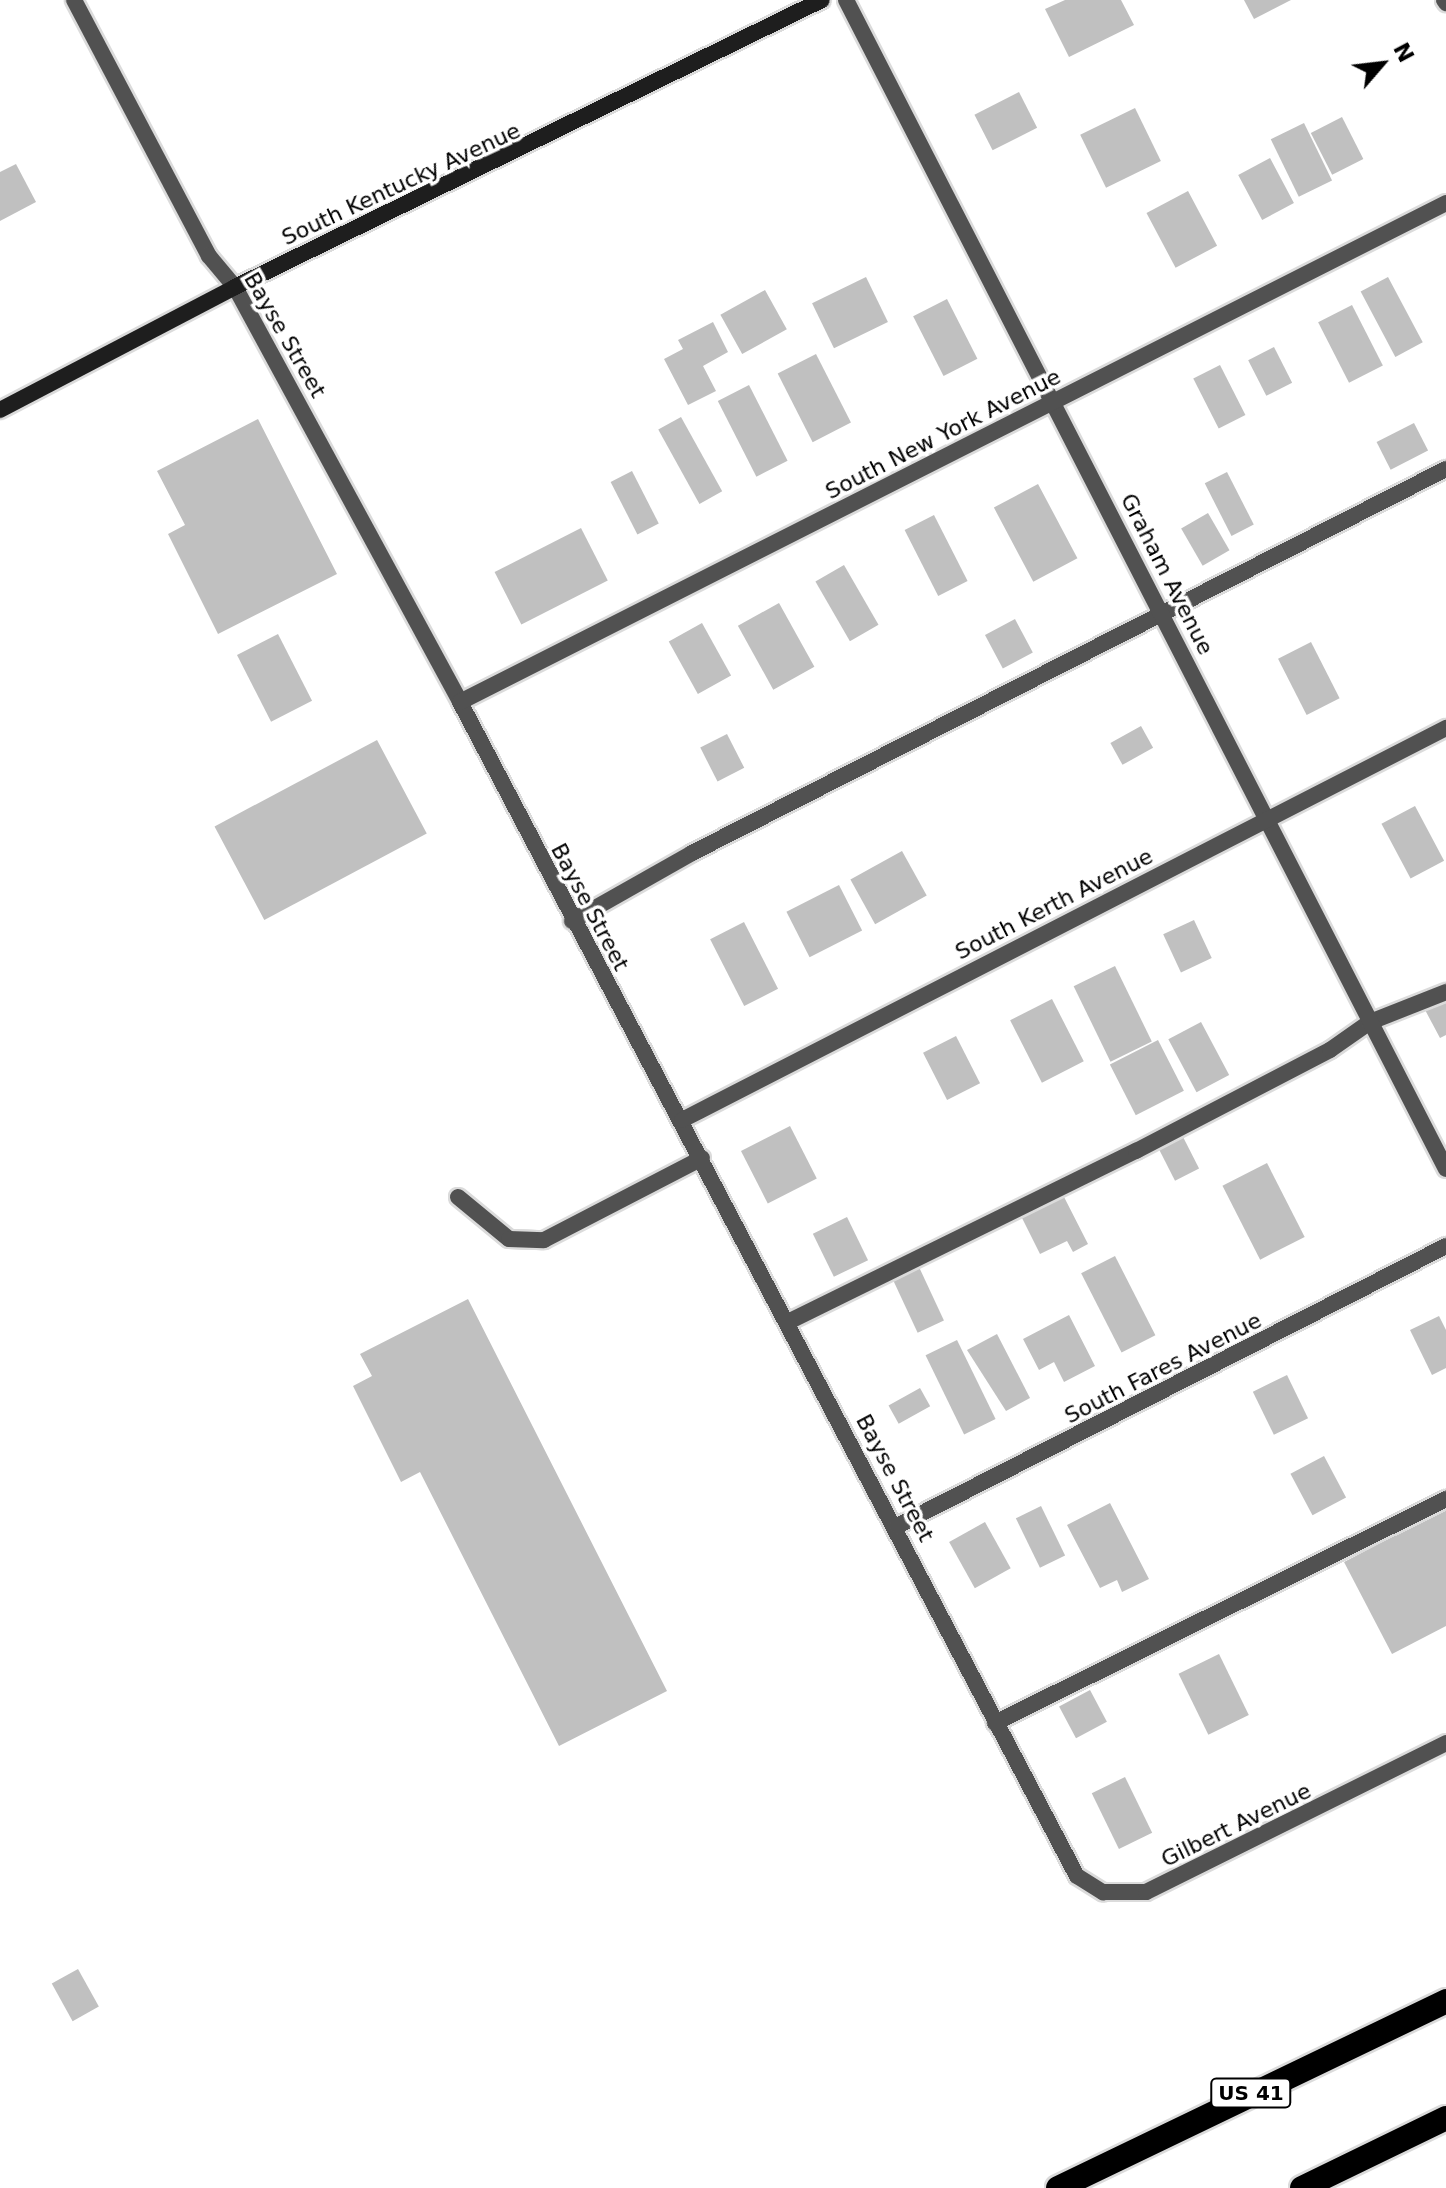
<!DOCTYPE html>
<html>
<head>
<meta charset="utf-8">
<style>
  body { margin:0 }
  #map { position:relative; width:1446px; height:2188px; overflow:hidden; background:#fff; font-family:"DejaVu Sans",sans-serif }
  div>[style] { position:absolute }
  .building>* { inset:0; background:#c0c0c0; transform-origin:0 0 }
  .roads { filter:drop-shadow(2px 0 #dbdbdb) drop-shadow(-2px 0 #dbdbdb) drop-shadow(0 2px #dbdbdb) drop-shadow(0 -2px #dbdbdb) }
  .lane>* { height:16px; margin:-8px; padding:0 8px; transform-origin:8px; border-radius:8px; background:#515151 }
  .street>* { height:16px; margin:-8px; padding:0 8px; transform-origin:8px; border-radius:8px; background:#515151 }
  .secondary>* { height:16px; margin:-8px; padding:0 8px; transform-origin:8px; border-radius:8px; background:#1e1e1e }
  .highway>* { height:24px; margin:-12px; padding:0 12px; transform-origin:12px; border-radius:12px; background:#000 }
  span { translate:-50% -50%; white-space:nowrap; text-align:center; line-height:1.15; -webkit-text-stroke:7px #fff; paint-order:stroke }
  .shield-label span { padding:2px 6px; background:#fff; border:2px solid; border-radius:6px; -webkit-text-stroke-width:0 }
  .shield-label { font-size:20px; color:#000; font-weight:700 }
  .street-label { font-size:22px; color:#000 }
  .north { position:absolute; left:1342px; top:24px; width:80px; height:80px; -webkit-text-stroke:6px #fff; paint-order:stroke; rotate:62deg; font-size:22px; font-weight:700; line-height:32px; text-align:center; color:#000 }
  .north::after { content:''; display:block; margin:auto; width:28px; height:36px; background:#000; clip-path:polygon(50% 0,100% 100%,50% 72%,0 100%) }
</style>
</head>
<body>
<div id="map">
  <div class="building">
    <i style="clip-path:polygon(1065px 0,1121px 0,1134px 25px,1069px 57px,1045px 9px)"></i>
    <i style="clip-path:polygon(1244px 0,1291px 0,1254px 19px)"></i>
    <i style="left:1019px;top:92px;width:40px;height:50px;rotate:63deg"></i>
    <i style="left:1135px;top:108px;width:59px;height:61px;rotate:64deg"></i>
    <i style="left:1342px;top:117px;width:47px;height:35px;rotate:63deg"></i>
    <i style="left:1304px;top:123px;width:64px;height:37px;rotate:64deg"></i>
    <i style="left:1270px;top:158px;width:51px;height:36px;rotate:62deg"></i>
    <i style="clip-path:polygon(16px 164px,36px 202px,0 221px,0 172px)"></i>
    <i style="left:1188px;top:191px;width:62px;height:47px;rotate:62deg"></i>
    <i style="left:866px;top:277px;width:50px;height:60px;rotate:64deg"></i>
    <i style="left:1388px;top:277px;width:74px;height:31px;rotate:62deg"></i>
    <i style="left:765px;top:290px;width:45px;height:51px;rotate:61deg"></i>
    <i style="left:947px;top:299px;width:67px;height:38px;rotate:63deg"></i>
    <i style="left:1352px;top:305px;width:68px;height:38px;rotate:63deg"></i>
    <i style="clip-path:polygon(713px 322px,728px 352px,703px 366px,716px 391px,688px 405px,664px 359px,683px 349px,678px 340px)"></i>
    <i style="left:1274px;top:347px;width:40px;height:29px;rotate:63deg"></i>
    <i style="left:816px;top:354px;width:77px;height:43px;rotate:63deg"></i>
    <i style="left:1220px;top:365px;width:56px;height:30px;rotate:63deg"></i>
    <i style="left:749px;top:385px;width:85px;height:35px;rotate:63deg"></i>
    <i style="left:681px;top:417px;width:85px;height:26px;rotate:61deg"></i>
    <i style="clip-path:polygon(258px 419px,337px 574px,218px 634px,168px 534px,185px 525px,157px 471px)"></i>
    <i style="left:1414px;top:423px;width:31px;height:42px;rotate:63deg"></i>
    <i style="left:632px;top:471px;width:59px;height:24px;rotate:63deg"></i>
    <i style="left:1227px;top:472px;width:59px;height:25px;rotate:63deg"></i>
    <i style="left:1038px;top:484px;width:84px;height:50px;rotate:62deg"></i>
    <i style="left:1208px;top:513px;width:43px;height:31px;rotate:60deg"></i>
    <i style="left:934px;top:515px;width:74px;height:33px;rotate:63deg"></i>
    <i style="left:581px;top:528px;width:59px;height:97px;rotate:63deg"></i>
    <i style="left:844px;top:565px;width:69px;height:33px;rotate:60deg"></i>
    <i style="left:779px;top:603px;width:73px;height:47px;rotate:61deg"></i>
    <i style="left:1015px;top:619px;width:38px;height:34px;rotate:62deg"></i>
    <i style="left:702px;top:623px;width:60px;height:38px;rotate:61deg"></i>
    <i style="left:278px;top:634px;width:75px;height:46px;rotate:63deg"></i>
    <i style="left:1311px;top:642px;width:63px;height:37px;rotate:63deg"></i>
    <i style="left:1141px;top:726px;width:25px;height:35px;rotate:61deg"></i>
    <i style="left:727px;top:734px;width:38px;height:30px;rotate:63deg"></i>
    <i style="left:377px;top:740px;width:106px;height:184px;rotate:62deg"></i>
    <i style="left:1415px;top:806px;width:62px;height:38px;rotate:62deg"></i>
    <i style="left:902px;top:851px;width:51px;height:59px;rotate:61deg"></i>
    <i style="left:839px;top:885px;width:51px;height:59px;rotate:63deg"></i>
    <i style="left:1194px;top:920px;width:42px;height:34px;rotate:65deg"></i>
    <i style="left:744px;top:922px;width:75px;height:38px;rotate:63deg"></i>
    <i style="left:1115px;top:966px;width:84px;height:46px;rotate:64deg"></i>
    <i style="clip-path:polygon(1446px 996px,1446px 1035px,1440px 1038px,1424px 1008px)"></i>
    <i style="left:1052px;top:999px;width:70px;height:47px;rotate:63deg"></i>
    <i style="left:1201px;top:1022px;width:60px;height:37px;rotate:62deg"></i>
    <i style="left:956px;top:1036px;width:53px;height:37px;rotate:63deg"></i>
    <i style="left:1158px;top:1040px;width:57px;height:54px;rotate:63deg"></i>
    <i style="left:790px;top:1126px;width:59px;height:55px;rotate:63deg"></i>
    <i style="left:1180px;top:1131px;width:42px;height:27px;rotate:63deg"></i>
    <i style="left:1267px;top:1163px;width:83px;height:50px;rotate:63deg"></i>
    <i style="clip-path:polygon(1062px 1193px,1088px 1244px,1073px 1252px,1067px 1241px,1040px 1254px,1020px 1214px)"></i>
    <i style="left:847px;top:1217px;width:48px;height:38px;rotate:64deg"></i>
    <i style="left:1115px;top:1256px;width:89px;height:38px;rotate:63deg"></i>
    <i style="left:919px;top:1267px;width:59px;height:29px;rotate:65deg"></i>
    <i style="clip-path:polygon(468px 1299px,667px 1691px,559px 1746px,420px 1472px,401px 1482px,353px 1386px,372px 1376px,360px 1354px)"></i>
    <i style="clip-path:polygon(1069px 1315px,1095px 1366px,1064px 1382px,1054px 1362px,1039px 1370px,1023px 1339px)"></i>
    <i style="clip-path:polygon(1439px 1316px,1446px 1330px,1446px 1368px,1432px 1375px,1410px 1330px)"></i>
    <i style="clip-path:polygon(997px 1334px,1030px 1398px,1006px 1411px,967px 1350px)"></i>
    <i style="left:957px;top:1340px;width:88px;height:35px;rotate:64deg"></i>
    <i style="left:1287px;top:1375px;width:48px;height:38px;rotate:64deg"></i>
    <i style="left:920px;top:1388px;width:21px;height:36px;rotate:61deg"></i>
    <i style="left:1324px;top:1456px;width:47px;height:38px;rotate:62deg"></i>
    <i style="clip-path:polygon(1110px 1503px,1149px 1579px,1122px 1592px,1117px 1580px,1100px 1588px,1067px 1525px)"></i>
    <i style="left:1041px;top:1506px;width:55px;height:28px;rotate:64deg"></i>
    <i style="clip-path:polygon(1446px 1509px,1446px 1626px,1392px 1654px,1344px 1562px)"></i>
    <i style="left:985px;top:1522px;width:53px;height:41px;rotate:61deg"></i>
    <i style="left:1219px;top:1654px;width:68px;height:45px;rotate:64deg"></i>
    <i style="left:1090px;top:1690px;width:36px;height:35px;rotate:62deg"></i>
    <i style="left:1125px;top:1777px;width:62px;height:37px;rotate:64deg"></i>
    <i style="left:78px;top:1969px;width:43px;height:30px;rotate:61deg"></i>
  </div>
  <div class="roads">
    <div class="lane">
      <i style="left:572px;top:921px;width:138px;rotate:-29.5deg"></i>
      <i style="left:692px;top:853px;width:846px;rotate:-26.99deg"></i>
      <i style="left:458px;top:1197px;width:66px;rotate:39.5deg"></i>
      <i style="left:509px;top:1239px;width:35px;rotate:2deg"></i>
      <i style="left:544px;top:1240px;width:178px;rotate:-27.4deg"></i>
      <i style="left:788px;top:1322px;width:388px;rotate:-26.2deg"></i>
      <i style="left:1136px;top:1151px;width:219px;rotate:-27.5deg"></i>
      <i style="left:1330px;top:1050px;width:49px;rotate:-35deg"></i>
      <i style="left:1370px;top:1022px;width:82px;rotate:-21.5deg"></i>
      <i style="left:995px;top:1723px;width:504px;rotate:-26.41deg"></i>
    </div>
    <div class="street">
      <i style="left:74px;top:0;width:289px;rotate:62.2deg"></i>
      <i style="left:209px;top:256px;width:40px;rotate:50deg"></i>
      <i style="left:235px;top:287px;width:472px;rotate:61.5deg"></i>
      <i style="left:460px;top:702px;width:1326px;rotate:62.28deg"></i>
      <i style="left:1077px;top:1876px;width:31px;rotate:32deg"></i>
      <i style="left:1103px;top:1892px;width:43px"></i>
      <i style="left:1146px;top:1892px;width:335px;rotate:-26.4deg"></i>
      <i style="left:846px;top:0;width:1314px;rotate:62.83deg"></i>
      <i style="left:1444px;top:0;width:4px;rotate:56deg"></i>
      <i style="left:460px;top:702px;width:1105px;rotate:-26.84deg"></i>
      <i style="left:682px;top:1120px;width:859px;rotate:-27.16deg"></i>
      <i style="left:897px;top:1526px;width:616px;rotate:-27.02deg"></i>
    </div>
    <div class="secondary">
      <i style="left:0;top:410px;width:265px;rotate:-27.6deg"></i>
      <i style="left:235px;top:287px;width:653px;rotate:-26.06deg"></i>
    </div>
    <div class="highway">
      <i style="left:1058px;top:2188px;width:431px;rotate:-25.7deg"></i>
      <i style="left:1302px;top:2188px;width:160px;rotate:-25.9deg"></i>
    </div>
  </div>
  <div class="shield-label">
    <span style="left:1251px;top:2093px">US 41</span>
  </div>
  <div class="street-label">
    <span style="left:401px;top:184px;rotate:-25deg">South Kentucky Avenue</span>
    <span style="left:285px;top:335px;rotate:60deg">Bayse Street</span>
    <span style="left:943px;top:434px;rotate:-27deg">South New York Avenue</span>
    <span style="left:1167px;top:574px;rotate:63deg">Graham Avenue</span>
    <span style="left:1054px;top:904px;rotate:-27deg">South Kerth Avenue</span>
    <span style="left:590px;top:907px;rotate:62deg">Bayse Street</span>
    <span style="left:1163px;top:1368px;rotate:-27deg">South Fares Avenue</span>
    <span style="left:895px;top:1478px;rotate:62deg">Bayse Street</span>
    <span style="left:1236px;top:1825px;rotate:-26deg">Gilbert Avenue</span>
  </div>
  <div class="north">N</div>
</div>
</body>
</html>
